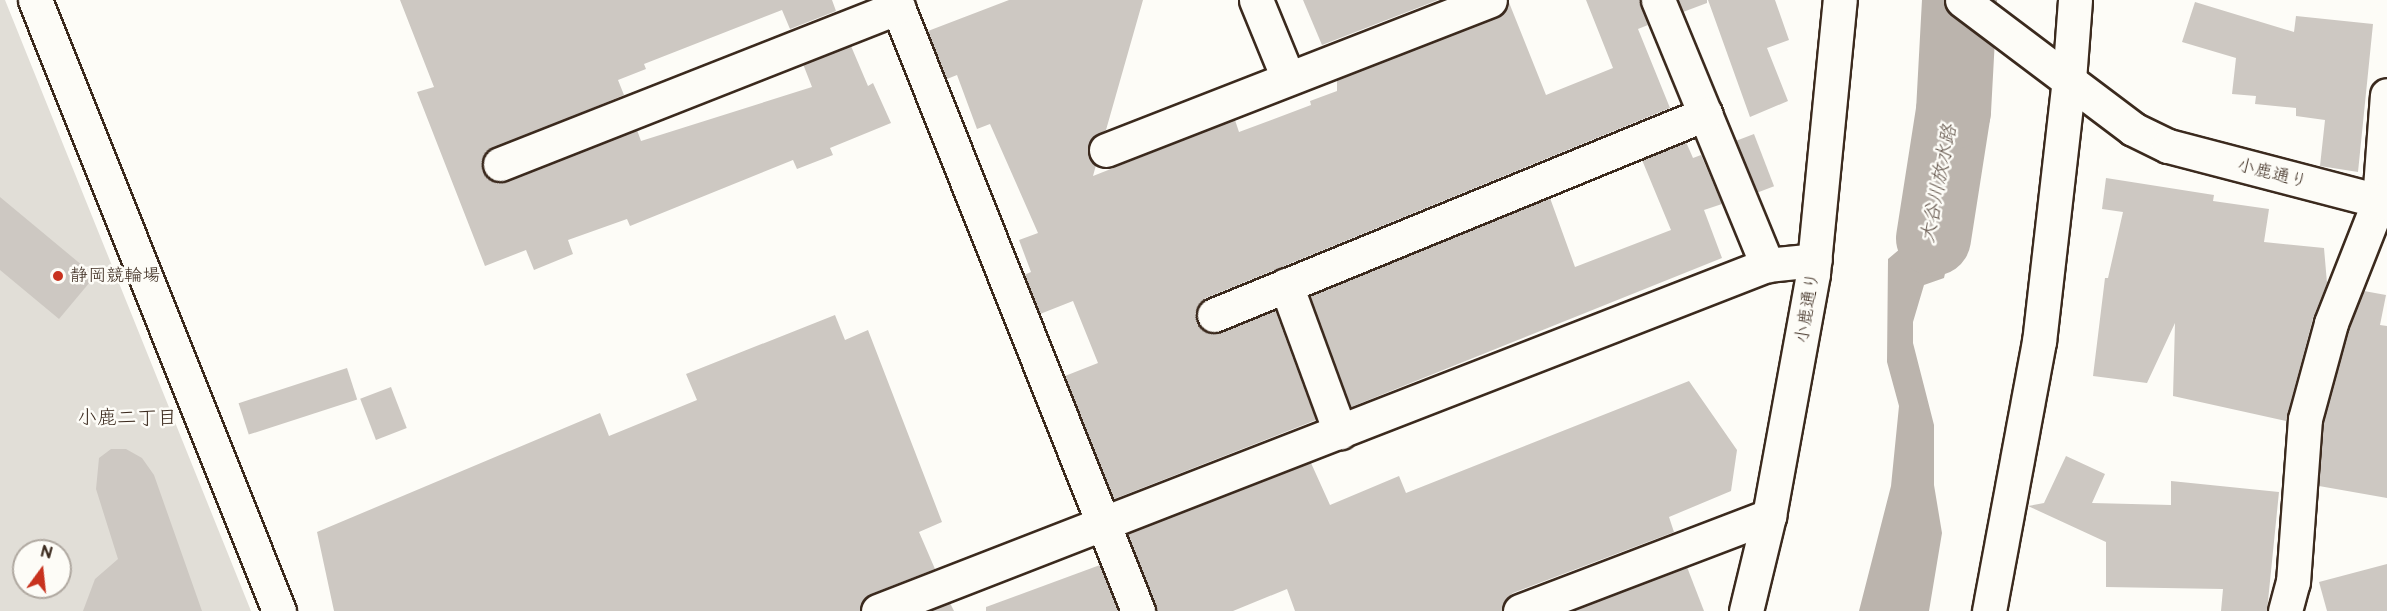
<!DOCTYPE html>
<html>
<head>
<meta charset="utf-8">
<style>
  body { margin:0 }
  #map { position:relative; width:2387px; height:611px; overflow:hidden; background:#fdfcf7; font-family:"Balsamiq Sans","Klee One",sans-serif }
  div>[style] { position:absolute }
  .green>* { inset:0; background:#e1ded7 }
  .water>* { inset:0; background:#bbb4ad }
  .river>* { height:75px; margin:-37.5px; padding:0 37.5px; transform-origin:37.5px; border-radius:37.5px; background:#bbb4ad }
  .building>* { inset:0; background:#cdc8c2; transform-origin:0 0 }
  .roads { filter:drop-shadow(2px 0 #3b2a1e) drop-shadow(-2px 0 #3b2a1e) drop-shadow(0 2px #3b2a1e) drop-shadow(0 -2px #3b2a1e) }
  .minor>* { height:33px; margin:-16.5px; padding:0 16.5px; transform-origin:16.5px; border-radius:16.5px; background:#fdfcf7 }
  .tertiary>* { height:33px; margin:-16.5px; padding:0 16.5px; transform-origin:16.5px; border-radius:16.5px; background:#fdfcf7 }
  .dots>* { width:16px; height:16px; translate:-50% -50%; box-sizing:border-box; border:3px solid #fdfcf7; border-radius:50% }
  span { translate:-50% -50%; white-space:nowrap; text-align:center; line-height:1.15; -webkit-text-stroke:5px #fdfcf7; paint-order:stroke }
  .street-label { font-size:18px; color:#3b2a1e }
  .poi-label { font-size:18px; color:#3b2a1e }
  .left { translate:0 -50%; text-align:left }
  .water-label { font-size:20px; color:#615349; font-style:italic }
  .neighbourhood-label { font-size:20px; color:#3b2a1e }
  .north { position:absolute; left:12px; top:539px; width:60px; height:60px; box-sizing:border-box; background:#fdfcf7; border:2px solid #afa8a0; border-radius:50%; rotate:15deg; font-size:16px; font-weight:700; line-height:24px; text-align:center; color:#3b2a1e }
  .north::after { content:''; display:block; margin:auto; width:21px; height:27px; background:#c8321e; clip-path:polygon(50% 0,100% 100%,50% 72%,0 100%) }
</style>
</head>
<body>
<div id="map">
  <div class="green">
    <i style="clip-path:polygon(evenodd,0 0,5px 0,251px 611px,0 611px,0 0,24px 551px,60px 551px,60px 587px,24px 587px,24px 551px)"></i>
  </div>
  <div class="water">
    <i style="clip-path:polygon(1948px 125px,1958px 217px,1944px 278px,1924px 285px,1913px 322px,1913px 343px,1934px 425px,1934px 485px,1942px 533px,1929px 611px,1859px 611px,1891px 486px,1899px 406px,1887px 362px,1888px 259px,1907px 243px,1934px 191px)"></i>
  </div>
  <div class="river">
    <i style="left:1933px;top:238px;width:129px;rotate:-81.1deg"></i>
    <i style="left:1953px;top:111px;width:111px;rotate:-86.9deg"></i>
  </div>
  <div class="building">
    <i style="clip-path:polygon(400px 0,832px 0,836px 11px,790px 29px,782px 10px,644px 64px,646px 69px,618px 80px,624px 95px,486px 152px,482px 170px,497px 182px,637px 130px,641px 141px,812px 87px,803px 64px,851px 46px,868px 86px,873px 83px,891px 123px,830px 148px,833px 155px,797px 169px,793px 160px,630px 226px,627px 219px,568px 240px,573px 254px,534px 270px,526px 250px,485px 266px,417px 92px,434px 87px)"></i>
    <i style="clip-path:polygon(1009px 0,1143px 0,1106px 130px,1092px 138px,1088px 147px,1089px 157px,1096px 165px,1093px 176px,1235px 120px,1239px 132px,1311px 105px,1310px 101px,1337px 91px,1337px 80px,1497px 17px,1505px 11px,1508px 0,1546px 95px,1613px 68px,1586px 0,1640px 0,1648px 25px,1638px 29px,1670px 108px,1206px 298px,1195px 313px,1197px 323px,1211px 333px,1275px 310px,1316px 420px,1114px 499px,1065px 376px,1098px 363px,1073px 301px,1040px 314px,1024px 275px,1031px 272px,1019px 240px,1038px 233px,990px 124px,977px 129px,957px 75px,947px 79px,928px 31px)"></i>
    <i style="clip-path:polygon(1303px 0,1438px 0,1322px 45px)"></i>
    <i style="clip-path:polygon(1678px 0,1707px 0,1707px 3px,1683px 12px)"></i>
    <i style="clip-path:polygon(1708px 0,1775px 0,1789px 40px,1767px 48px,1788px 101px,1750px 117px)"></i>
    <i style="clip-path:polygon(2195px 2px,2294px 32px,2296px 16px,2373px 24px,2358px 172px,2320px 166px,2325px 120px,2296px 116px,2296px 108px,2255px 104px,2256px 96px,2232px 94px,2236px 58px,2182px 42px)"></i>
    <i style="left:1754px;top:134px;width:56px;height:19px;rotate:69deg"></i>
    <i style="clip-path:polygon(1686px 142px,1693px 158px,1701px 155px,1722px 204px,1704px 210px,1722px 258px,1351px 407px,1310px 296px,1550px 198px,1575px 267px,1671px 230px,1642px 160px)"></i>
    <i style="clip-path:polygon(2106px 178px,2214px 195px,2213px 201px,2269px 209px,2264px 242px,2324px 248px,2327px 283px,2313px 318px,2286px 421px,2173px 396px,2175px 323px,2147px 383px,2093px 376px,2105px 278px,2108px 278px,2123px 212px,2102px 209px)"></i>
    <i style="clip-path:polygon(0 197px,95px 276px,59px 319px,0 270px)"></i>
    <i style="clip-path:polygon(2364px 291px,2386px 295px,2380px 325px,2387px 326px,2387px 498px,2319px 486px,2324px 422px,2349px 329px)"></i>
    <i style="clip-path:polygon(835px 315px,845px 340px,868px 330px,942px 522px,919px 532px,935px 569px,871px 594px,863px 600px,860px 611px,334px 611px,317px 532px,600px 413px,609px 436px,697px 400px,686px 374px)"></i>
    <i style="left:347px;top:368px;width:33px;height:114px;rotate:72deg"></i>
    <i style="clip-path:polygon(1689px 381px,1737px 450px,1731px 491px,1669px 517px,1674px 532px,1513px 593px,1505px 600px,1502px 611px,1295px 611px,1287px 589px,1233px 611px,1156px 611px,1128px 534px,1311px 463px,1330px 505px,1399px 476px,1406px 493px)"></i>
    <i style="left:391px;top:387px;width:44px;height:33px;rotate:69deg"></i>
    <i style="clip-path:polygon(111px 449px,126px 449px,142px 458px,154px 475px,202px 611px,83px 611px,95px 579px,118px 559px,96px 489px,99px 458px)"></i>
    <i style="clip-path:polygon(2066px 456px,2105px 474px,2092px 503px,2171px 505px,2171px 481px,2279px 492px,2267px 611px,2221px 611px,2223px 589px,2106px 587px,2106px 542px,2028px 506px,2044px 503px)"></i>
    <i style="clip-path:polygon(2387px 564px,2387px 611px,2327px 611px,2319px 582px)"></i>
    <i style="clip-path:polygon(1100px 565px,1118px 611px,986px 611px,986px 607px)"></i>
    <i style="clip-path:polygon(1687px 567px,1704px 611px,1573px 611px)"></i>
    <i style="clip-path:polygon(950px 603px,954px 611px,930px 611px)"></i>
  </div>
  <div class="roads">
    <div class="minor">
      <i style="left:895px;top:0;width:658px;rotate:68.31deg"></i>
      <i style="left:1256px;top:0;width:84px;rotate:67.7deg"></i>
      <i style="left:1658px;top:0;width:287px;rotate:67.6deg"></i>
      <i style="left:1106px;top:150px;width:412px;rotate:-21.3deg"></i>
      <i style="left:500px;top:164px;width:428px;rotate:-21.5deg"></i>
      <i style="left:1286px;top:285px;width:157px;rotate:69.8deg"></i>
      <i style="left:1214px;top:315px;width:531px;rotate:-22.26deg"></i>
      <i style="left:878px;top:611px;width:954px;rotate:-21.27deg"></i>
      <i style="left:1767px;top:265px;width:48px;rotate:-5.9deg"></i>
      <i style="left:1520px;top:611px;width:267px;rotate:-20.9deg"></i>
      <i style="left:2285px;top:611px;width:30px;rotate:-75deg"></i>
      <i style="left:2293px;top:582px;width:163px;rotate:-85.8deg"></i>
      <i style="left:2305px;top:419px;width:99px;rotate:-74.8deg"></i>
      <i style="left:2331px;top:323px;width:131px;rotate:-68.5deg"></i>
      <i style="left:2379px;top:201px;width:106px;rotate:-85.7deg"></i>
    </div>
    <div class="tertiary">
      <i style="left:35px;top:0;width:658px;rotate:68.23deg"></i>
      <i style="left:1962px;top:0;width:214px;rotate:37deg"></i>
      <i style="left:2133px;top:129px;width:39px;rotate:26deg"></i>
      <i style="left:2168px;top:146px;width:226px;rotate:14.6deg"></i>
      <i style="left:1746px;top:611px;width:98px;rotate:-76.4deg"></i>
      <i style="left:1769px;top:516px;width:247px;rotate:-79.7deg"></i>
      <i style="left:1813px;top:273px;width:274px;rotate:-84.4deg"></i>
      <i style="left:1989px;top:611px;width:274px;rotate:-79.5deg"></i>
      <i style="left:2039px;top:342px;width:264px;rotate:-83.5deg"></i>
      <i style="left:2069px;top:80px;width:80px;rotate:-85.7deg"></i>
    </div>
  </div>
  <div class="dots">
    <i style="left:58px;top:276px;background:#c8321e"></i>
  </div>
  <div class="street-label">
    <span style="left:2272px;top:174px;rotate:14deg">小鹿通り</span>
    <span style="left:1808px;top:308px;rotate:-81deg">小鹿通り</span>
  </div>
  <div class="poi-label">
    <span class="left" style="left:70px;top:276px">静岡競輪場</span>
  </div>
  <div class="water-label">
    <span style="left:1939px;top:184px;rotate:-79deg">大谷川放水路</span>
  </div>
  <div class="neighbourhood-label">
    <span style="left:127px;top:418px">小鹿二丁目</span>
  </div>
  <div class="north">N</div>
</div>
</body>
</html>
